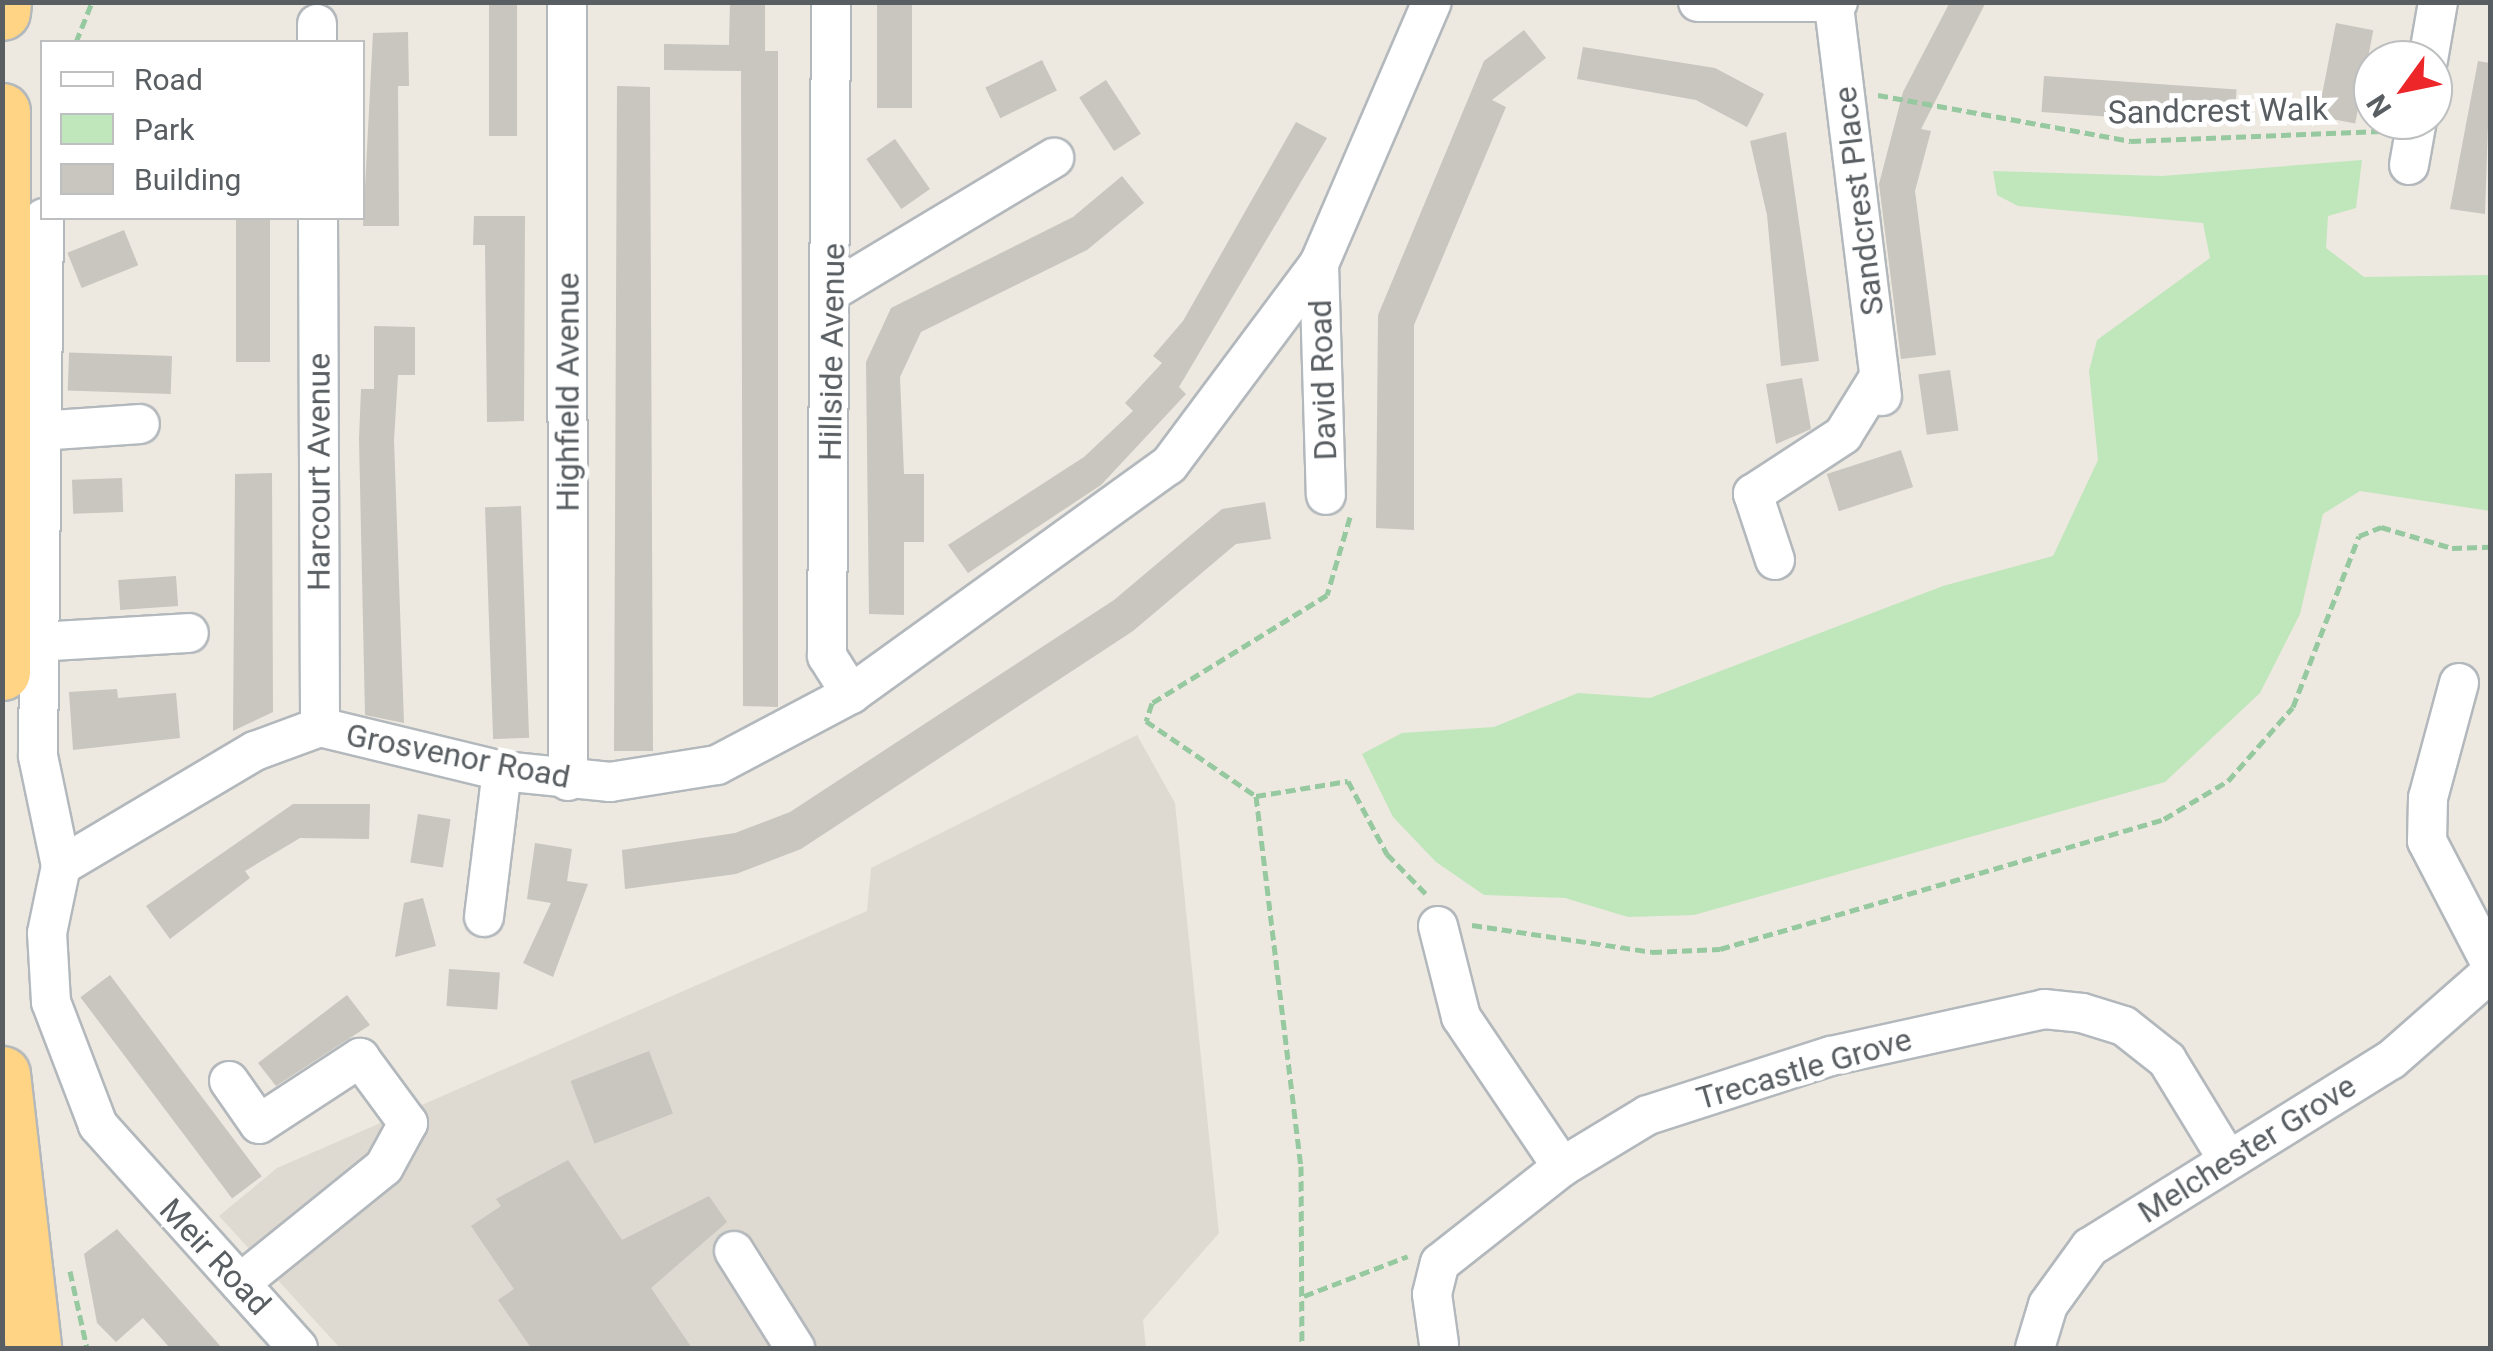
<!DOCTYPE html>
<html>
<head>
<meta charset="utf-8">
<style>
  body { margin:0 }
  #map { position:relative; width:2493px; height:1351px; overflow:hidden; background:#ede9e0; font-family:Roboto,sans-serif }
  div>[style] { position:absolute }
  .education>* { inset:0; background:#dfdad1 }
  .green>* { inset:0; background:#c0e6bb }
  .building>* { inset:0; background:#c9c5bf; transform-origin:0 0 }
  .path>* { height:5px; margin-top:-2.5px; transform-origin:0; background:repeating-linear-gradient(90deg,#96c99f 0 10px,transparent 0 15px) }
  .roads { filter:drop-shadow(2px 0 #b3b8bc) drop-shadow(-2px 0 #b3b8bc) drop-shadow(0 2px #b3b8bc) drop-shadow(0 -2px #b3b8bc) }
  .minor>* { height:38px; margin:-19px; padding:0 19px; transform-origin:19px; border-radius:19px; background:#fff }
  .highway>* { height:55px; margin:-27.5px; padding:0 27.5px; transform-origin:27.5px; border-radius:27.5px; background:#ffd485 }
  span { translate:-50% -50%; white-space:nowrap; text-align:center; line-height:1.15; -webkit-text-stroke:10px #fff; paint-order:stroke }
  .street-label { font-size:32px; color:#595e62 }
  .frame { position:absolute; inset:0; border:5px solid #595e62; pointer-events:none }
  .legend { position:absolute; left:40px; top:40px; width:325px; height:180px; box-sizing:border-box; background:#fff; border:2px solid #bdbfc0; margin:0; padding:12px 18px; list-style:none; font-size:30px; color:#595e62 }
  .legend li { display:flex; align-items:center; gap:20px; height:50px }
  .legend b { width:50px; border:2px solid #bdbfc0 }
  .north { position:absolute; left:2353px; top:40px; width:100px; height:100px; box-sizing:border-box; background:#fff; border:2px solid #bdbfc0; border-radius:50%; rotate:237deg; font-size:28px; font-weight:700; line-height:40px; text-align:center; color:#595e62 }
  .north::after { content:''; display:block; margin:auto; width:35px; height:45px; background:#ed262a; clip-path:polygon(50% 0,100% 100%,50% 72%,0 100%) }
</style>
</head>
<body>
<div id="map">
  <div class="education">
    <i style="clip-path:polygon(1137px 735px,1175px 803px,1219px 1233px,1143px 1320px,1146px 1348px,340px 1348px,219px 1216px,277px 1168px,867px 911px,871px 868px)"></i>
  </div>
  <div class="green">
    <i style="clip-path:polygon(2362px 160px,2356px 208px,2328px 216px,2326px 248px,2364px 277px,2490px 275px,2490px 511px,2360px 491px,2323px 514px,2300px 614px,2260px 693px,2165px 782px,1694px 915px,1628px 917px,1565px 898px,1484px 895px,1436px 862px,1393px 817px,1362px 754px,1402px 733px,1494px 727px,1578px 693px,1650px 698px,1943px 586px,2053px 556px,2098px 460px,2089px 371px,2097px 340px,2210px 258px,2203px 223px,2018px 206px,1997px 195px,1993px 171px,2162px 176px)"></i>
  </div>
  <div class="building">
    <i style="left:489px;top:2px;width:28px;height:134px"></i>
    <i style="clip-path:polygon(730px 2px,765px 2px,765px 51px,778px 51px,778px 707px,743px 706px,741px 71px,664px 70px,664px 44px,729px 45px)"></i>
    <i style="left:877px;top:2px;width:35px;height:106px"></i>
    <i style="clip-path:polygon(1950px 2px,1986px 2px,1921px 129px,1931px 131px,1915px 191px,1936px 355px,1901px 359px,1879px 184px,1903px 92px)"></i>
    <i style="left:2336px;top:23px;width:38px;height:95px;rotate:11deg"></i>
    <i style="clip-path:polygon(1524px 30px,1546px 58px,1492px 100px,1506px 107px,1414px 325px,1414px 530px,1376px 528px,1378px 315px,1484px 61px)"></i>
    <i style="clip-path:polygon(408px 32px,409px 86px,398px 86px,399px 226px,363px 226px,373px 33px)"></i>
    <i style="clip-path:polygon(1583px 47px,1715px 68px,1764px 94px,1747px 127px,1696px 100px,1577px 79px)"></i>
    <i style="left:1042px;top:60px;width:34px;height:63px;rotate:64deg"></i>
    <i style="clip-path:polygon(2478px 61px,2490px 63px,2485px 214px,2450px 209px)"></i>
    <i style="left:2044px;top:76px;width:193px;height:36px;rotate:4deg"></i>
    <i style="left:1106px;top:80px;width:64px;height:32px;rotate:57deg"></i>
    <i style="clip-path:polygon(617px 86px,650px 87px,653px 751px,614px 751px)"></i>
    <i style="clip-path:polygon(1296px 122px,1327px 138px,1179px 387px,1186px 394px,1101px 485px,968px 573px,948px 545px,1084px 457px,1133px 411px,1125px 403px,1162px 363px,1153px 356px,1183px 321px)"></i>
    <i style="clip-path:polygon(1786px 132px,1819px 361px,1781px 366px,1767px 215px,1750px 141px)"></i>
    <i style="left:895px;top:139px;width:61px;height:35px;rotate:55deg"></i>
    <i style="clip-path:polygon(1122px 176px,1144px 203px,1087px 250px,921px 332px,900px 377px,904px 474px,924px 474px,924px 542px,904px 542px,904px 615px,869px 614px,866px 362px,891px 308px,1073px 217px)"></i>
    <i style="clip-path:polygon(474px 216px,525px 216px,524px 421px,487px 422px,485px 245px,473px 245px)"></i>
    <i style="left:236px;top:218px;width:34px;height:144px"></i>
    <i style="left:124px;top:230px;width:38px;height:61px;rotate:68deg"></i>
    <i style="clip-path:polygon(374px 326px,415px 327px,415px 375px,398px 375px,394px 440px,404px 723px,365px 715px,359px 439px,361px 389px,374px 389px)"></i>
    <i style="left:172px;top:356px;width:38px;height:103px;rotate:92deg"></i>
    <i style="left:1950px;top:370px;width:61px;height:32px;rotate:82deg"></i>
    <i style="clip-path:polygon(1802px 378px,1811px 429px,1776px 444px,1766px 384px)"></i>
    <i style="left:1901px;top:450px;width:39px;height:78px;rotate:72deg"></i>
    <i style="clip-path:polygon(272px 473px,273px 712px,233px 731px,235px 474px)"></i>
    <i style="left:122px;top:478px;width:34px;height:50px;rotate:88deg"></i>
    <i style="clip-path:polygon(1265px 502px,1271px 539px,1236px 544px,1133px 631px,801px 849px,736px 874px,625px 889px,622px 850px,735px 833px,790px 812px,1114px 600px,1222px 509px)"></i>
    <i style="left:521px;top:506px;width:232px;height:36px;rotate:88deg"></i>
    <i style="left:176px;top:576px;width:30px;height:58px;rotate:86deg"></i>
    <i style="clip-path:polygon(117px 689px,118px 698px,176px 693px,180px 738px,73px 750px,69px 692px)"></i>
    <i style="clip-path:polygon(293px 804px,370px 804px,369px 839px,300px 838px,245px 871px,250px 878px,170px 939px,146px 906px)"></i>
    <i style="left:418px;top:814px;width:33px;height:49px;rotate:9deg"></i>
    <i style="clip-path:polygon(535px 843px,572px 849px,567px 881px,588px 884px,553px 977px,523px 963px,551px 903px,527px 899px)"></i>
    <i style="clip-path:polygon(423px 898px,436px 946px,395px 957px,404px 903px)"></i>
    <i style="left:449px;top:969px;width:51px;height:37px;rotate:4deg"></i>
    <i style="left:110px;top:975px;width:252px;height:37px;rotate:53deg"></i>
    <i style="clip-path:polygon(347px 995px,370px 1025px,276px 1086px,258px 1063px)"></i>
    <i style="left:649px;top:1051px;width:67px;height:84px;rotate:69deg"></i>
    <i style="clip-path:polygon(568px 1160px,622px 1240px,709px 1196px,727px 1222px,651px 1288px,692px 1348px,531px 1348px,498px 1300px,514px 1289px,471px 1226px,501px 1206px,496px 1199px)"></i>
    <i style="clip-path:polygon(117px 1229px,222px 1348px,170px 1348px,143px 1318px,116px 1342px,97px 1323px,84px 1254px)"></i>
  </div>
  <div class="path">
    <i style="left:76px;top:42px;width:43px;rotate:-68.2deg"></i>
    <i style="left:1878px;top:95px;width:257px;rotate:10.3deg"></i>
    <i style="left:2131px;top:141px;width:251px;rotate:-2.3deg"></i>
    <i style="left:1350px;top:517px;width:81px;rotate:106.4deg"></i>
    <i style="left:1327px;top:595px;width:206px;rotate:148.3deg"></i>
    <i style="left:1152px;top:703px;width:19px;rotate:108deg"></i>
    <i style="left:1146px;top:721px;width:133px;rotate:34.3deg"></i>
    <i style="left:1256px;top:796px;width:93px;rotate:-9.3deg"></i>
    <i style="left:1348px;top:781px;width:83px;rotate:61.9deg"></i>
    <i style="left:1387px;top:854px;width:56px;rotate:45.7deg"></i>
    <i style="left:1256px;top:796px;width:373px;rotate:83.1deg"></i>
    <i style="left:1301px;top:1166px;width:182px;rotate:89.7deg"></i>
    <i style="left:1472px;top:925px;width:182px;rotate:8.5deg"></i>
    <i style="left:1652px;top:952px;width:68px;rotate:-2.5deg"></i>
    <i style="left:1720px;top:949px;width:463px;rotate:-16.3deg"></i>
    <i style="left:2164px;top:819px;width:74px;rotate:-30.7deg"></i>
    <i style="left:2228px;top:781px;width:98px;rotate:-48.7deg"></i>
    <i style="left:2293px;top:707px;width:183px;rotate:-68.9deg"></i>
    <i style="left:2359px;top:536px;width:24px;rotate:-22deg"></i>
    <i style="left:2381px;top:527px;width:74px;rotate:16.5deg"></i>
    <i style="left:2452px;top:548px;width:38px;rotate:-2deg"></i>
    <i style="left:70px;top:1271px;width:79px;rotate:77.6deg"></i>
    <i style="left:1304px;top:1296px;width:111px;rotate:-21deg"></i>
  </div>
  <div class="roads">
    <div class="minor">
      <i style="left:567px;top:2px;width:779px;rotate:89.93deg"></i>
      <i style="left:831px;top:2px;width:654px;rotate:90.35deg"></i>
      <i style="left:827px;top:656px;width:45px;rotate:57.7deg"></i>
      <i style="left:1698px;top:2px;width:140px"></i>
      <i style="left:1834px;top:6px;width:393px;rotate:83deg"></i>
      <i style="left:317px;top:24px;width:18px;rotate:90deg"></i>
      <i style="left:2428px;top:60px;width:59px;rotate:-80.2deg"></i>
      <i style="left:2409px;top:165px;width:46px;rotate:-79.9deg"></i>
      <i style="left:44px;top:218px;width:538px;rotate:90.64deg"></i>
      <i style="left:38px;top:756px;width:112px;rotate:78.2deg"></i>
      <i style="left:318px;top:218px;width:509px;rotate:89.77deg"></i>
      <i style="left:1319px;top:264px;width:231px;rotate:88.3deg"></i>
      <i style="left:834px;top:290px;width:257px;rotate:-31deg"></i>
      <i style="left:40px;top:431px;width:100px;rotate:-4deg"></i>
      <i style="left:1775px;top:560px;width:70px;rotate:-108.4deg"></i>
      <i style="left:1753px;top:494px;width:108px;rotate:-33.2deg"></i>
      <i style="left:1843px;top:435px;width:68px;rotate:-58.2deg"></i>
      <i style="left:37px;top:642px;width:152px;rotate:-3.4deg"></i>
      <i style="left:2459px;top:683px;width:119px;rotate:105.1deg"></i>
      <i style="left:2428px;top:798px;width:43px;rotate:91.3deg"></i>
      <i style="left:2427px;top:841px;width:136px;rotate:62.5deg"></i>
      <i style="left:484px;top:917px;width:147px;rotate:-83deg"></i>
      <i style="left:1438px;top:926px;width:94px;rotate:75.8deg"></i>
      <i style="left:1461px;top:1017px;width:181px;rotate:56deg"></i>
      <i style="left:229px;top:1081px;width:52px;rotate:55.1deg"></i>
      <i style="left:259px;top:1124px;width:121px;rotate:-33.2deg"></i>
      <i style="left:360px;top:1058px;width:81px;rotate:53.6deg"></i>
      <i style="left:408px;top:1123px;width:50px;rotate:118.6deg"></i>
      <i style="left:384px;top:1167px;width:185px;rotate:141.1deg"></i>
      <i style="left:734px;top:1251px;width:115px;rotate:57.8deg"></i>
      <i style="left:1439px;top:1344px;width:50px;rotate:-98deg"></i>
      <i style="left:1432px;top:1294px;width:32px;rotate:-76deg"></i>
      <i style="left:1440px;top:1263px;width:155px;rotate:-38.2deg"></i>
      <i style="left:1562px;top:1167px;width:100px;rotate:-31.2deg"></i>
      <i style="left:1648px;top:1115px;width:192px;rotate:-17.9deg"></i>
      <i style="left:1831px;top:1056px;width:218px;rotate:-12.4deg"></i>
      <i style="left:2044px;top:1009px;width:38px;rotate:6deg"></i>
      <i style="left:2082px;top:1013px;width:44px;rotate:17.2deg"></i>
      <i style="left:2124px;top:1026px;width:55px;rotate:38.3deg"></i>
      <i style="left:2167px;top:1060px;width:117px;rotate:58.6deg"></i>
      <i style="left:298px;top:1348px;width:300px;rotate:-131.9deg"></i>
      <i style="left:98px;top:1125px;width:132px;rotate:-110.9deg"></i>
      <i style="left:51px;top:1002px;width:69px;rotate:-93.3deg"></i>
      <i style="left:47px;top:933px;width:68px;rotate:-78.2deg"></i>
      <i style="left:61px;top:866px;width:226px;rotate:-30.7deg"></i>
      <i style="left:255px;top:751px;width:69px;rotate:-20.3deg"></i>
      <i style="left:320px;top:727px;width:187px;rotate:13.6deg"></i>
      <i style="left:502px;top:771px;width:109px;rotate:5.8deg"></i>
      <i style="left:610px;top:782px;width:108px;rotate:-9deg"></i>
      <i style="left:717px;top:765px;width:152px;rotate:-27.9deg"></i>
      <i style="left:851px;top:694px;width:392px;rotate:-35.8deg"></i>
      <i style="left:1169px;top:465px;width:251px;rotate:-53.3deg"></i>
      <i style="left:1319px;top:264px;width:285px;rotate:-66.7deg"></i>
      <i style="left:2035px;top:1348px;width:45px;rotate:-73.2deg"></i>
      <i style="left:2048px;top:1305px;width:72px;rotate:-54.1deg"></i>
      <i style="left:2090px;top:1247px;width:354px;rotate:-31.9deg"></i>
      <i style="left:2391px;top:1060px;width:132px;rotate:-41.3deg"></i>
    </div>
    <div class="highway">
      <i style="left:2px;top:12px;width:10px;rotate:-84deg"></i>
      <i style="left:2px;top:111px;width:561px;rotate:90deg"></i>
      <i style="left:2px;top:1074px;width:276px;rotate:83.5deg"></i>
    </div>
  </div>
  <div class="street-label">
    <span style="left:2218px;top:111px;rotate:-1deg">Sandcrest Walk</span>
    <span style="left:1859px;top:201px;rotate:-97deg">Sandcrest Place</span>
    <span style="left:832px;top:352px;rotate:-89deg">Hillside Avenue</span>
    <span style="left:1323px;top:380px;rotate:-92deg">David Road</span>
    <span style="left:568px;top:392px;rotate:-90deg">Highfield Avenue</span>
    <span style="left:319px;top:472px;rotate:-90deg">Harcourt Avenue</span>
    <span style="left:458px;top:756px;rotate:11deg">Grosvenor Road</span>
    <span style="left:1804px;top:1069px;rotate:-16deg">Trecastle Grove</span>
    <span style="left:2247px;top:1149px;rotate:-32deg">Melchester Grove</span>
    <span style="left:215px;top:1257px;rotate:47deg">Meir Road</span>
  </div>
  <div class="frame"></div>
  <ul class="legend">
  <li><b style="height:12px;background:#fff"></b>Road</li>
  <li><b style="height:28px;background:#c0e6bb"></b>Park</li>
  <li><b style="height:28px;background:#c9c5bf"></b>Building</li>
  </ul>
  <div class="north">N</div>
</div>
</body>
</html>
